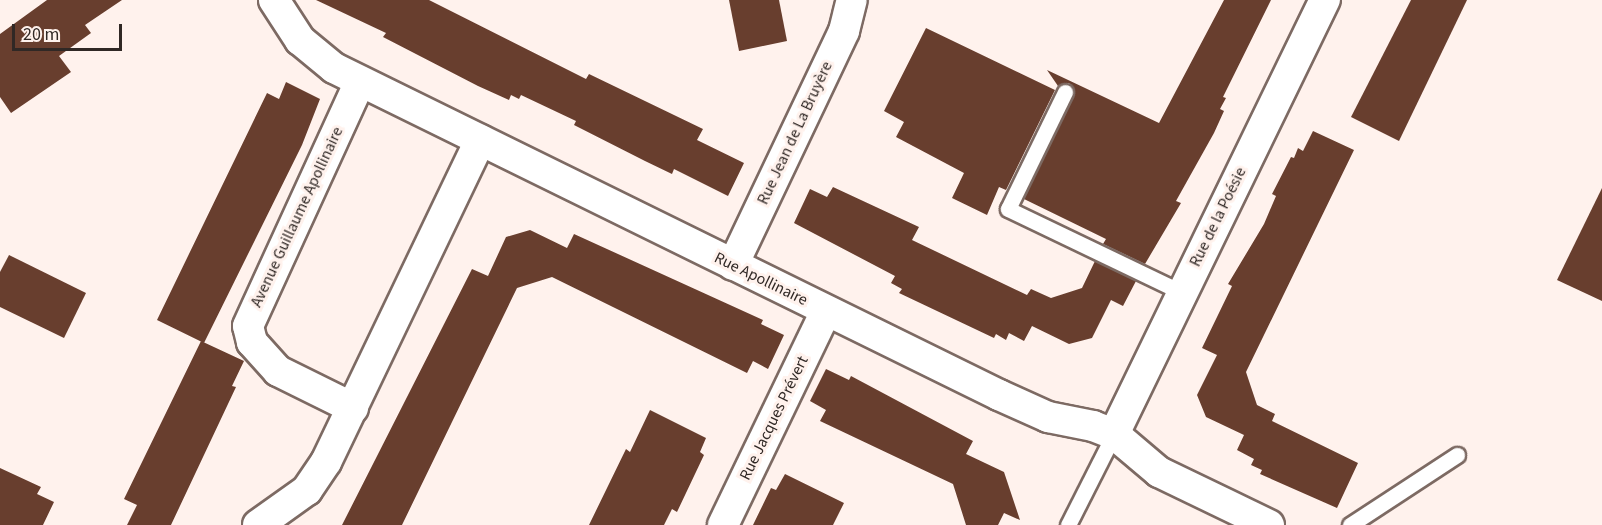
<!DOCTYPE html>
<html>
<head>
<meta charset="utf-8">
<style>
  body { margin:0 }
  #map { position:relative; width:1602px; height:525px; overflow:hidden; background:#fff2ed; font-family:"Source Sans 3",sans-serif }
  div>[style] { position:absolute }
  .building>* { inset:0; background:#683e2e }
  .roads { filter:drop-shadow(2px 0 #7d6a63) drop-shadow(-2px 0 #7d6a63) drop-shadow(0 2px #7d6a63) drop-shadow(0 -2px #7d6a63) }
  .service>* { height:15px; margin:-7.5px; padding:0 7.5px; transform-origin:7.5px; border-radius:7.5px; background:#fff }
  .minor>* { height:30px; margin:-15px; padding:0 15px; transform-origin:15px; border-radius:15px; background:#fff }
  span { translate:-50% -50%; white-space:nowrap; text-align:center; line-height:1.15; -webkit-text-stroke:6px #fff2ed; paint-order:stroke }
  .street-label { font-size:16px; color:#302825 }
  .scale { position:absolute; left:12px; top:24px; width:110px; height:27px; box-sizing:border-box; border:3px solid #302825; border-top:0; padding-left:8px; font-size:18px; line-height:21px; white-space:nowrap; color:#302825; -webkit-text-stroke:4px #fff2ed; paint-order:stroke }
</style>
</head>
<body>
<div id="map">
  <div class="building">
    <i style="clip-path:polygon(47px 0,122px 0,85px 25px,91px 33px,59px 56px,71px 72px,11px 113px,0 97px,0 34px)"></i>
    <i style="clip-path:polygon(316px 0,429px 0,586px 79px,589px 74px,703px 129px,697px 140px,744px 163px,728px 196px,674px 169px,672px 174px,645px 161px,574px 125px,576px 121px,521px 95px,519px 99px,511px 95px,509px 100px,478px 86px,383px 37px,386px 33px)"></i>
    <i style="clip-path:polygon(729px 0,779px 0,787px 41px,739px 51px)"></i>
    <i style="clip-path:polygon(1224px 0,1271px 0,1223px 97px,1226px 98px,1220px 109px,1224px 111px,1214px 133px,1176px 201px,1181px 203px,1145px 264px,1103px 244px,1106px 239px,1024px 199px,1075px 92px,1069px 83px,1058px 86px,1047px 70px,1159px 123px)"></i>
    <i style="clip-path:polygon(1411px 0,1467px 0,1399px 141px,1351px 117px)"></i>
    <i style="clip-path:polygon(926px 28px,1055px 90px,1006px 190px,999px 187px,987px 215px,952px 198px,964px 173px,896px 137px,904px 122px,884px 111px)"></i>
    <i style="clip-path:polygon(286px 82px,320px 99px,302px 145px,204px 343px,157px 320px,267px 93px,279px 99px)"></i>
    <i style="clip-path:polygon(1313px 131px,1354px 150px,1246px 372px,1257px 405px,1275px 414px,1272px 421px,1358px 463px,1337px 508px,1260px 474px,1262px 470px,1251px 465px,1254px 459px,1237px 450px,1244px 435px,1206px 417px,1197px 395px,1217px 355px,1202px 348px,1232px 286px,1228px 284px,1264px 224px,1276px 196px,1272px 194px,1291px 157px,1294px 158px,1298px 148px,1303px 151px)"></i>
    <i style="clip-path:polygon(833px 187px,919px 227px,912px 240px,1027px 295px,1031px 289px,1051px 298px,1082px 288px,1095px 261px,1136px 281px,1123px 306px,1111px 300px,1092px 338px,1069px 344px,1032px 326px,1024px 341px,1009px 333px,1006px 340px,996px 334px,994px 338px,899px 293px,902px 289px,891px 283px,895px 276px,794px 223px,810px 189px,827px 197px)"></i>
    <i style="clip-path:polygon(1602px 188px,1602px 301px,1557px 280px)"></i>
    <i style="clip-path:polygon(530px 230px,567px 248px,574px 234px,763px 320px,761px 324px,784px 335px,768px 369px,753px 361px,747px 373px,552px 277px,517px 288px,402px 525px,342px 525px,472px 269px,488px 276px,506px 237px)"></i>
    <i style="clip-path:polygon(9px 255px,86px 293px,64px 338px,0 307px,0 272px)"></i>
    <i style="clip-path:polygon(201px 341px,244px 361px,232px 386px,236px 387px,171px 525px,127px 525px,137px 505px,124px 499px)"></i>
    <i style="clip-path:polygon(826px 369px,849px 380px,851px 376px,973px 441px,966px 454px,1004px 472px,1020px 520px,1004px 513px,998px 525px,966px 525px,953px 484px,820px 421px,826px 410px,810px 401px)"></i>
    <i style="clip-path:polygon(650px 410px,706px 438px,700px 452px,704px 455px,677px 512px,672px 509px,664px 525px,589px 525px,626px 449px,630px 452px)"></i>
    <i style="clip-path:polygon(0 468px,41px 487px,37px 494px,54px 502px,43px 525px,0 525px)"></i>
    <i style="clip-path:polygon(785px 474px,844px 503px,833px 525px,753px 525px,771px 488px,776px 490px)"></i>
  </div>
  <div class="roads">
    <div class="service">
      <i style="left:1065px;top:92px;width:130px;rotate:116deg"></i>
      <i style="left:1008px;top:209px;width:192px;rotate:25.6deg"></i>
      <i style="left:1068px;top:525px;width:102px;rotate:-63.2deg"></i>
      <i style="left:1350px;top:525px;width:128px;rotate:-33.2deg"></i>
    </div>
    <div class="minor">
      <i style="left:274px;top:0;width:48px;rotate:57deg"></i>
      <i style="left:300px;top:40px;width:44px;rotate:39.5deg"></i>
      <i style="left:334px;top:68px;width:741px;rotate:26.18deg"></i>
      <i style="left:999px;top:395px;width:54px;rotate:24.2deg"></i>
      <i style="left:1048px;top:417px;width:46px;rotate:11.3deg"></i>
      <i style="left:1093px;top:426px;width:22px;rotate:21deg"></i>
      <i style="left:1114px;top:434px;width:59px;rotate:40.2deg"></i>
      <i style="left:1159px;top:472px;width:122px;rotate:25.7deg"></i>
      <i style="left:733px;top:265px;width:259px;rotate:-64.6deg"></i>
      <i style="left:844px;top:31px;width:32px;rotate:-76deg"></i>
      <i style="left:353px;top:408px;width:84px;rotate:-153.7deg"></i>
      <i style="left:278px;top:371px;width:39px;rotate:-132deg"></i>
      <i style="left:252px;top:342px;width:16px;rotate:-104deg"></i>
      <i style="left:248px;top:326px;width:269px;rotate:-65.4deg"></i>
      <i style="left:1114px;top:434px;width:483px;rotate:-64.1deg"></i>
      <i style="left:258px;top:525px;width:60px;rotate:-35.5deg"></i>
      <i style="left:307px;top:490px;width:34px;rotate:-56deg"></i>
      <i style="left:326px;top:462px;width:357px;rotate:-64.4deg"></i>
      <i style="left:723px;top:525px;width:237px;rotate:-64.3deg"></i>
    </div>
  </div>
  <div class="street-label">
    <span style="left:795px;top:133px;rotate:-65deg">Rue Jean de La Bruyère</span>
    <span style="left:297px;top:217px;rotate:-65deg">Avenue Guillaume Apollinaire</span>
    <span style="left:1218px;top:217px;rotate:-64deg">Rue de la Poésie</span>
    <span style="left:761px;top:279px;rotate:26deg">Rue Apollinaire</span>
    <span style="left:774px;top:418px;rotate:-64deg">Rue Jacques Prévert</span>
  </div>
  <div class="scale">20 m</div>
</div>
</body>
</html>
